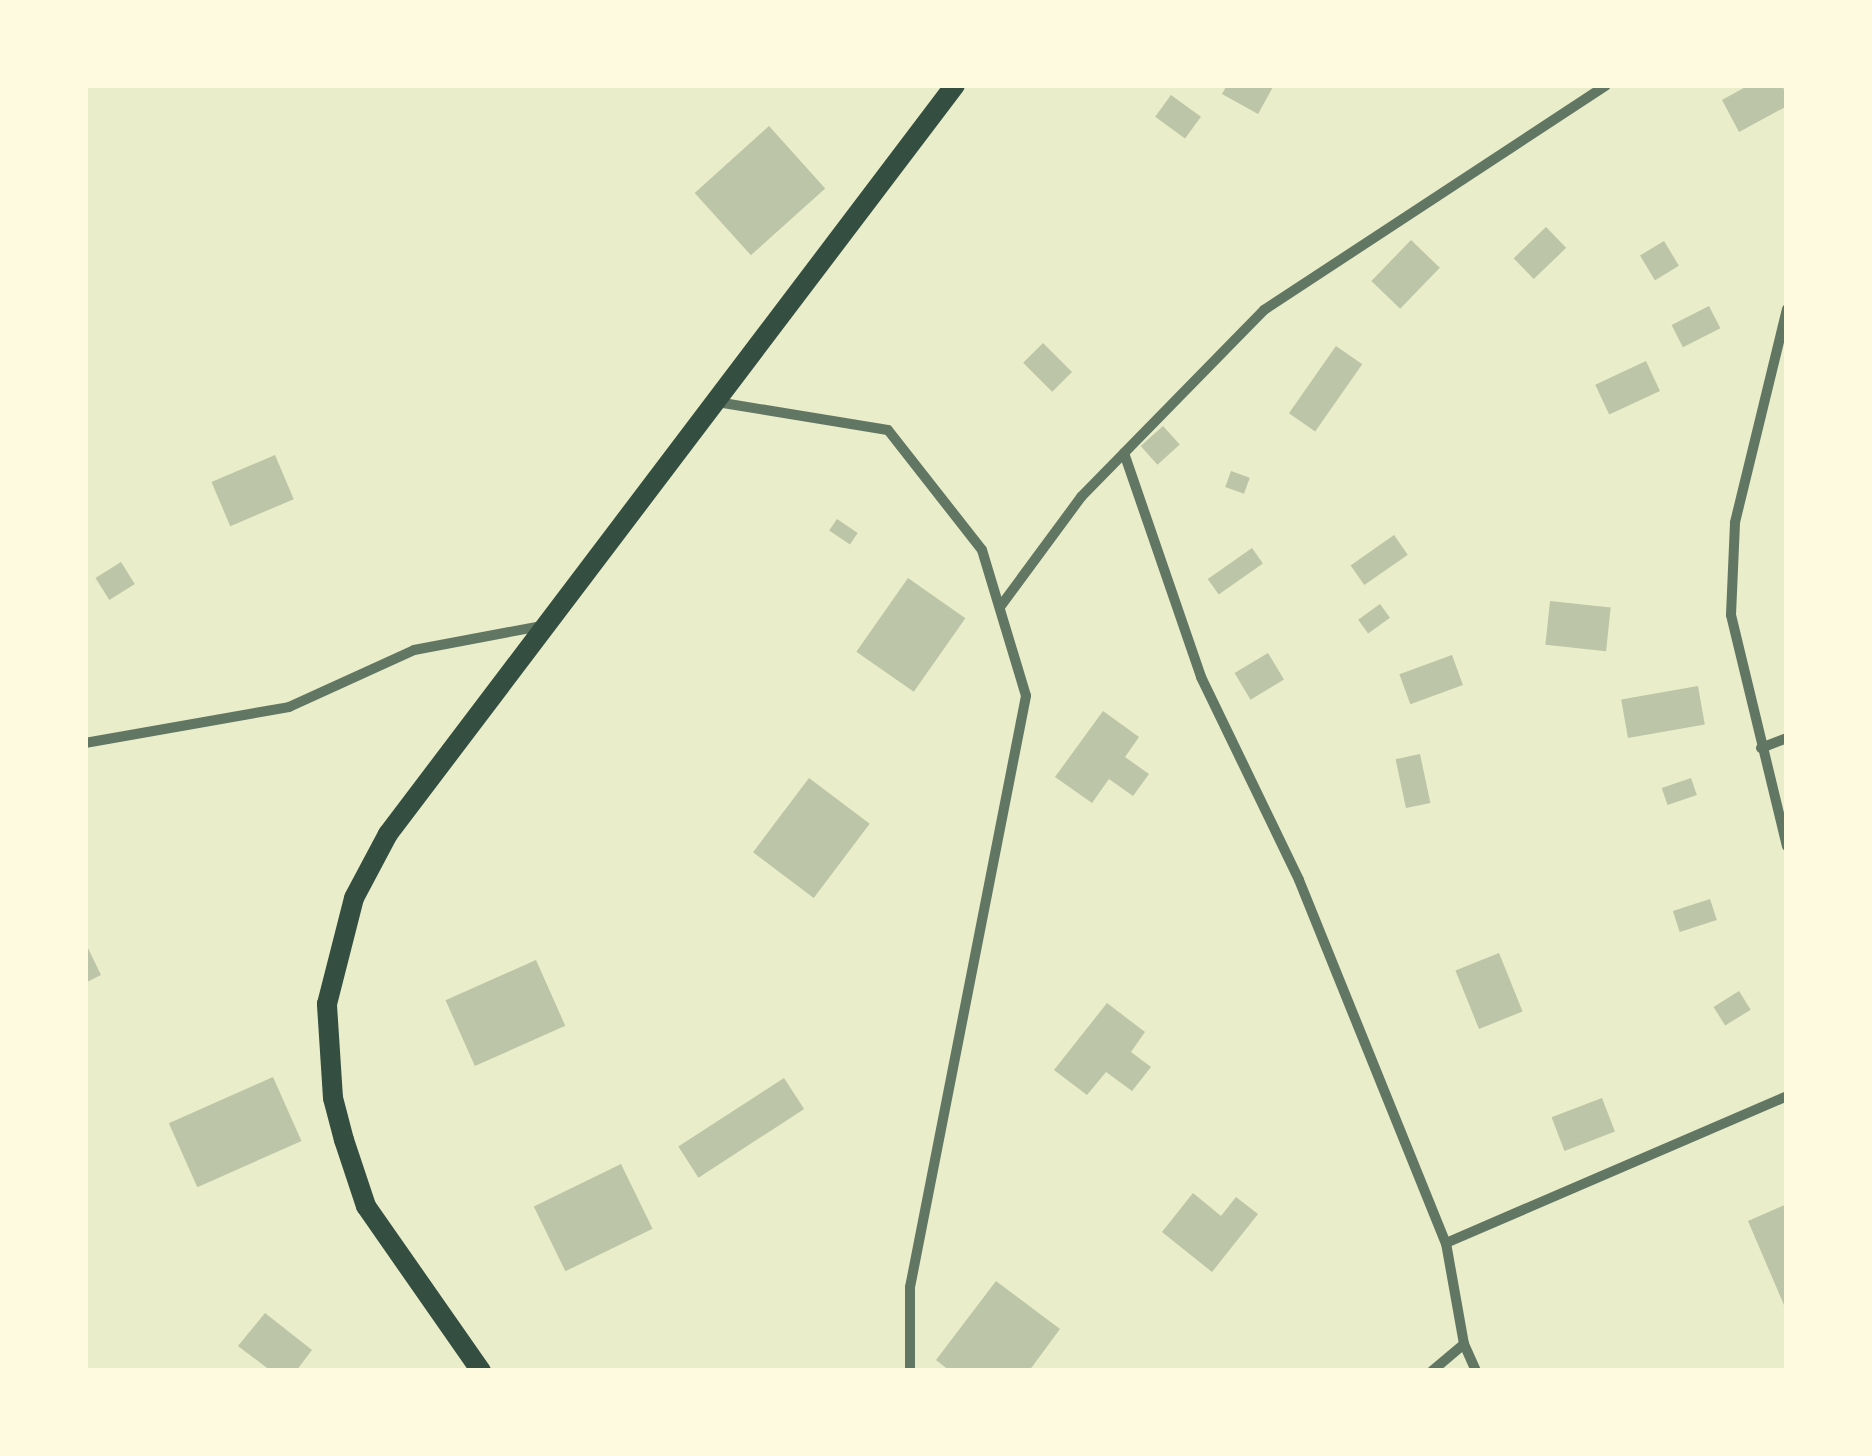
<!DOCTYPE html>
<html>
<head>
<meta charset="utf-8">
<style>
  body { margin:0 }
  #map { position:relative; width:1872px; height:1456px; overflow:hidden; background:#e9edc9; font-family:Roboto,sans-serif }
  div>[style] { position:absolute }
  .building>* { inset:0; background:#bcc5a7; transform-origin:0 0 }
  .minor>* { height:10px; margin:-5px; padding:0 5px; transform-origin:5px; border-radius:5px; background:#617663 }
  .secondary>* { height:20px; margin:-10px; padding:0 10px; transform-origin:10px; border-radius:10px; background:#344e41 }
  span { translate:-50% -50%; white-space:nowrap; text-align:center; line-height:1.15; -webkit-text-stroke:10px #fefae0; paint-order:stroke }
  .frame { position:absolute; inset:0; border:88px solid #fefae0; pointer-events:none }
</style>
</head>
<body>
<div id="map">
  <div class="building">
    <i style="clip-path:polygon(1227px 85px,1274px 85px,1258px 114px,1222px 94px)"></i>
    <i style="clip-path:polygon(1749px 85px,1783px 85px,1787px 106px,1739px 132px,1722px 100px)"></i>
    <i style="left:1171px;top:95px;width:37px;height:27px;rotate:36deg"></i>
    <i style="left:769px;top:126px;width:84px;height:100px;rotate:48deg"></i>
    <i style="left:1546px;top:227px;width:29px;height:45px;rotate:46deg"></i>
    <i style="left:1411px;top:240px;width:40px;height:57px;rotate:44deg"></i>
    <i style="left:1664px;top:241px;width:29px;height:28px;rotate:59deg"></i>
    <i style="left:1709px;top:306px;width:25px;height:42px;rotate:63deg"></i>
    <i style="left:1043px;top:343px;width:41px;height:28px;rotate:45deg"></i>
    <i style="left:1336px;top:346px;width:32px;height:82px;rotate:35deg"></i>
    <i style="left:1646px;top:361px;width:33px;height:56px;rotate:65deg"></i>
    <i style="left:1163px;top:426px;width:25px;height:30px;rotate:48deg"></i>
    <i style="left:275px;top:455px;width:48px;height:69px;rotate:67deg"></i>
    <i style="left:1231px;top:471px;width:20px;height:17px;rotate:20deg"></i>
    <i style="left:837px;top:519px;width:25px;height:14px;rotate:34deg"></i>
    <i style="left:1394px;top:535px;width:24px;height:53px;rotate:55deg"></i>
    <i style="left:1252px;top:548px;width:19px;height:54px;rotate:55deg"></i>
    <i style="left:121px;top:562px;width:26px;height:30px;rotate:58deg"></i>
    <i style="left:908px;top:578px;width:70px;height:90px;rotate:35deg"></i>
    <i style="left:1550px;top:601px;width:61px;height:44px;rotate:6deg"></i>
    <i style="left:1380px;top:604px;width:17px;height:27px;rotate:54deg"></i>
    <i style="left:1268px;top:653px;width:31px;height:39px;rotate:59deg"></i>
    <i style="left:1452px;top:655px;width:32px;height:56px;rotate:70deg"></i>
    <i style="left:1698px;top:686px;width:39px;height:78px;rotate:80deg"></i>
    <i style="clip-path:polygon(1103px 711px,1139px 737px,1125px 757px,1149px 774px,1133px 796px,1109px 779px,1092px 803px,1055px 777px)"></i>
    <i style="left:1420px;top:754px;width:50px;height:25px;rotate:78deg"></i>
    <i style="left:809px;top:778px;width:76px;height:93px;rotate:37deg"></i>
    <i style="left:1691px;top:778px;width:18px;height:31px;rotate:71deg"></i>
    <i style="left:1710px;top:899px;width:22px;height:39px;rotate:72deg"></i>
    <i style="clip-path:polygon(85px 942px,101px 975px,85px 983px)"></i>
    <i style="left:1499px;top:953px;width:63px;height:47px;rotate:68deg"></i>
    <i style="left:536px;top:960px;width:72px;height:99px;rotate:66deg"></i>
    <i style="left:1739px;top:991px;width:22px;height:30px;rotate:58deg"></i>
    <i style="clip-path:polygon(1107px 1003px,1145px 1032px,1131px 1052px,1151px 1067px,1132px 1091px,1106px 1072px,1087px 1095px,1054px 1070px)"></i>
    <i style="left:273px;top:1077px;width:70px;height:114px;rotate:66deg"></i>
    <i style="left:784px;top:1078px;width:37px;height:126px;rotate:57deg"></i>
    <i style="left:1602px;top:1098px;width:36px;height:54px;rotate:69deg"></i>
    <i style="left:621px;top:1164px;width:72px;height:97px;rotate:64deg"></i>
    <i style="clip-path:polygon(1193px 1193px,1221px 1216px,1236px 1197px,1258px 1214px,1212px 1272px,1162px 1232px)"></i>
    <i style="clip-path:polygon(1787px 1204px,1787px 1312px,1748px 1221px)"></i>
    <i style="clip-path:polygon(996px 1281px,1060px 1329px,1029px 1371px,950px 1371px,936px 1360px)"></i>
    <i style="clip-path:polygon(265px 1313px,312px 1350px,296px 1371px,271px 1371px,238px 1346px)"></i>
  </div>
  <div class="minor">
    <i style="left:1787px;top:309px;width:220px;rotate:103.7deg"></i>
    <i style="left:1735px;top:523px;width:92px;rotate:92.5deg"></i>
    <i style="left:1731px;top:615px;width:238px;rotate:76.4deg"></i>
    <i style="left:717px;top:402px;width:173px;rotate:9.3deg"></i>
    <i style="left:888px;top:430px;width:152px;rotate:51.9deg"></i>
    <i style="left:982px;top:550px;width:152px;rotate:73.2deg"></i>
    <i style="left:1026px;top:696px;width:602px;rotate:101.1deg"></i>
    <i style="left:910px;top:1287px;width:84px;rotate:90deg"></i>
    <i style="left:1124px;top:453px;width:237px;rotate:71deg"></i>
    <i style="left:1201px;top:677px;width:225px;rotate:64.2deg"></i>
    <i style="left:1299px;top:880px;width:392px;rotate:68deg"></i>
    <i style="left:1446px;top:1243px;width:103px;rotate:79.9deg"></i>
    <i style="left:1464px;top:1344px;width:42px;rotate:139.8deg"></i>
    <i style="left:1000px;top:607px;width:137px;rotate:-53.6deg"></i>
    <i style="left:1081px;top:497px;width:262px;rotate:-45.6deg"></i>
    <i style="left:1264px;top:310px;width:409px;rotate:-33.3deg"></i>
    <i style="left:85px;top:743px;width:207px;rotate:-10deg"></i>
    <i style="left:289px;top:707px;width:137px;rotate:-24.5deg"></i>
    <i style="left:414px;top:650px;width:129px;rotate:-10.7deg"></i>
    <i style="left:1761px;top:748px;width:28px;rotate:-21deg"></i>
    <i style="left:1446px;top:1243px;width:371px;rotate:-23.3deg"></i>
    <i style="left:1464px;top:1344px;width:30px;rotate:66deg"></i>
  </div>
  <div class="secondary">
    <i style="left:481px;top:1371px;width:201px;rotate:-124.9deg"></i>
    <i style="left:366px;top:1206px;width:70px;rotate:-108.4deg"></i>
    <i style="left:344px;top:1140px;width:43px;rotate:-104.7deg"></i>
    <i style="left:333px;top:1098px;width:94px;rotate:-93.7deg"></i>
    <i style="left:327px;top:1004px;width:109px;rotate:-75.7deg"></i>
    <i style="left:354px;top:898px;width:72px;rotate:-62deg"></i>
    <i style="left:388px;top:834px;width:939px;rotate:-52.87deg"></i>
  </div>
  <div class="frame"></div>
</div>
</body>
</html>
